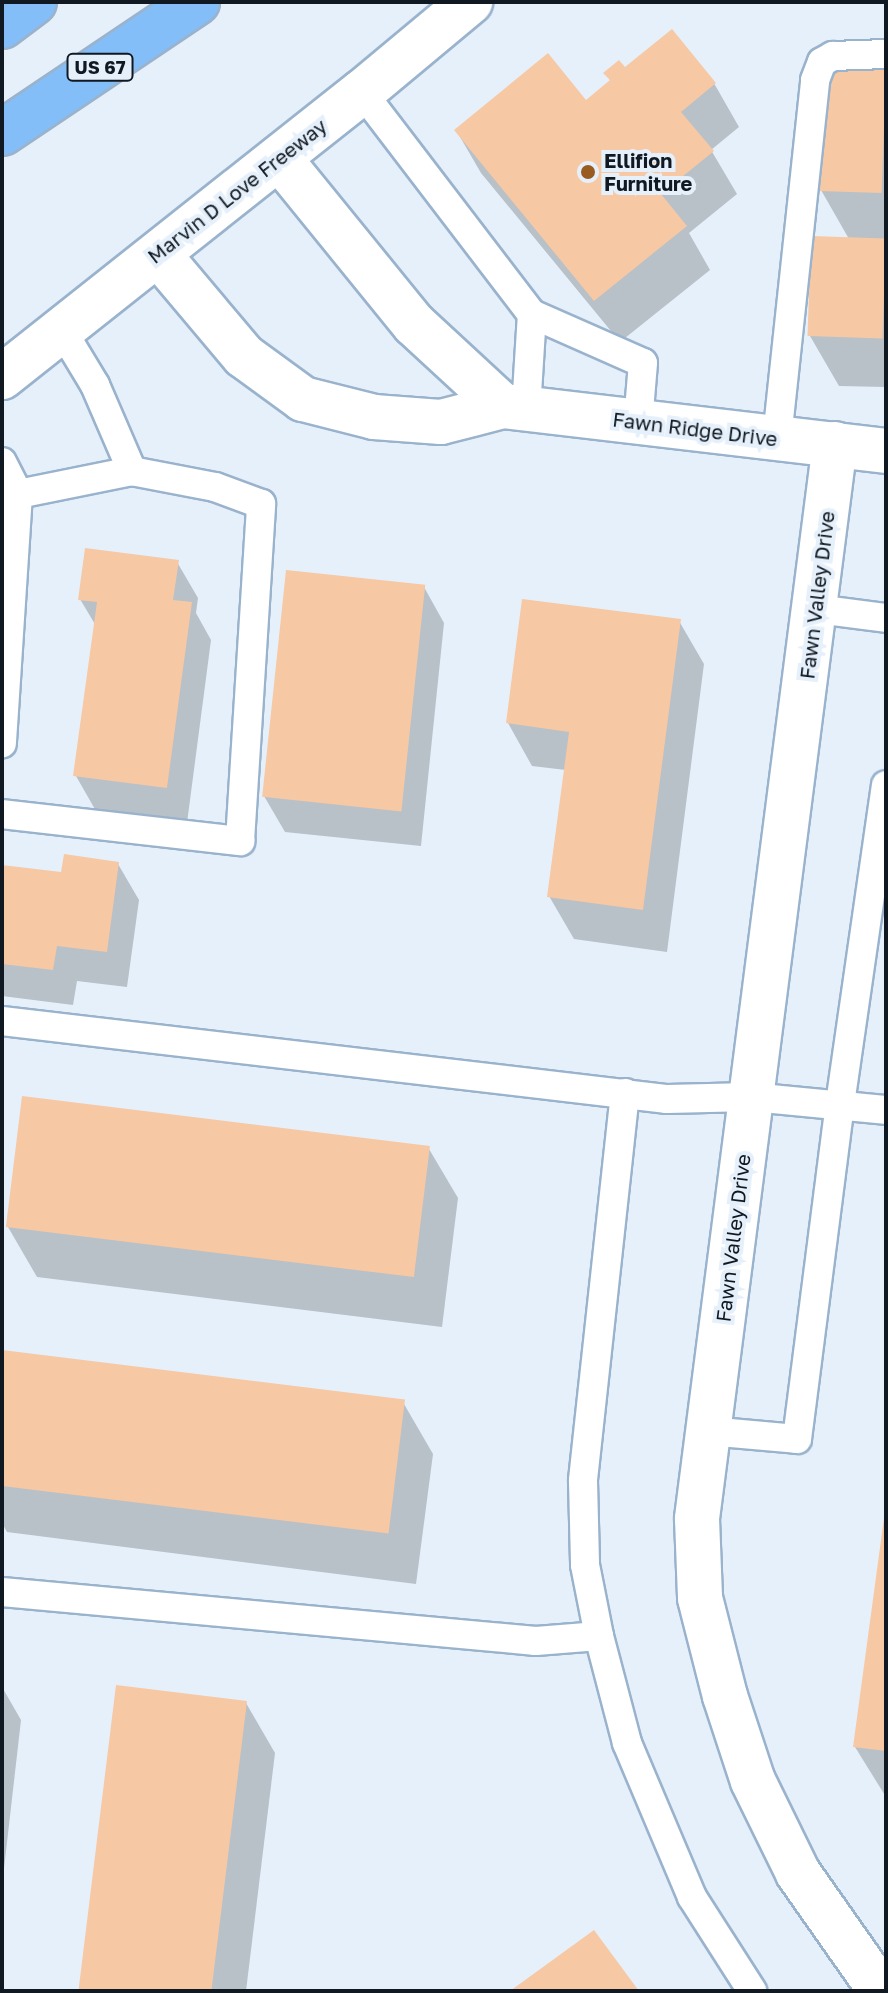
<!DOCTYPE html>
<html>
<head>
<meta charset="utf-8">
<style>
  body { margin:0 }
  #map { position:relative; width:888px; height:1993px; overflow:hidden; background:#e6f0fb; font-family:"Golos Text",sans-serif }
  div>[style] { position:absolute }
  .shadow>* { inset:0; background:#0003 }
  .building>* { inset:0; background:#f6c8a4; transform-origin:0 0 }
  .roads { filter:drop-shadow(2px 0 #9ab3cd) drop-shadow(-2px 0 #9ab3cd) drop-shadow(0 2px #9ab3cd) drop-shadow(0 -2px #9ab3cd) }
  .lane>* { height:28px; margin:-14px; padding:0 14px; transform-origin:14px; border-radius:14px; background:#fff }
  .secondary>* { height:44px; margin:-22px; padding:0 22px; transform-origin:22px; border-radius:22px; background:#fff }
  .highway>* { height:44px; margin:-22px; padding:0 22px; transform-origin:22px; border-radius:22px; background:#83bef9 }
  .dots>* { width:22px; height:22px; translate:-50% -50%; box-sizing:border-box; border:4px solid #e6f0fb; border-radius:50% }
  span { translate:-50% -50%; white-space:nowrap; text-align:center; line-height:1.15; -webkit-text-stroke:8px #e6f0fb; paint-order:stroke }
  .shield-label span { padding:2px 6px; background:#e6f0fb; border:2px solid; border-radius:6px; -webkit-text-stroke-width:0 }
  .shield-label { font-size:18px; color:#101922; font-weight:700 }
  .poi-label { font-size:20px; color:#101922; font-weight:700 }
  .left { translate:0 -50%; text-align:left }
  .street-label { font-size:20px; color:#101922 }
  .frame { position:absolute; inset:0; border:4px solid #101922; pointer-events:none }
</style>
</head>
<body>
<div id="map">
  <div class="shadow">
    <i style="clip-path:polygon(671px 32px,715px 85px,739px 127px,711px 150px,737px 194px,689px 233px,710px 270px,620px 342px,481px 173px,456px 130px,586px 102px,611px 82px,606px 73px,625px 70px)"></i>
    <i style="clip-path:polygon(886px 71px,886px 387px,839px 386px,810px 336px,849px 239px,821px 190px)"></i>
    <i style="clip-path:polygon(177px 562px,198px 598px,196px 613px,211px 640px,187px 823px,96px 811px,76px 776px,96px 626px,80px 599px)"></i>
    <i style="clip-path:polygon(424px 587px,444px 623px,421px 846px,285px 832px,264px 796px)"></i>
    <i style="clip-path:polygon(679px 621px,704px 664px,667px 952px,574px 939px,549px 896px,566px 770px,532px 766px,508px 723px)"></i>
    <i style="clip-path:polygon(118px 864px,139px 900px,127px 987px,77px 981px,73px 1005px,2px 996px,2px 867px,63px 875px)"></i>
    <i style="clip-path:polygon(429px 1149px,458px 1198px,442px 1327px,37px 1277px,8px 1227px)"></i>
    <i style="clip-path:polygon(2px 1352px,404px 1404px,433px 1454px,416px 1584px,7px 1532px,2px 1523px)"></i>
    <i style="clip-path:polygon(886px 1520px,886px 1797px,855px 1747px)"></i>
    <i style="clip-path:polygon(2px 1687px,21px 1720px,2px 1886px)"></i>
    <i style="clip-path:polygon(246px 1703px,275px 1753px,246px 1991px,82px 1991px)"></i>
  </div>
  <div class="building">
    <i style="clip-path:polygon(672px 29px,716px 83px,681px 112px,714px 151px,661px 194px,687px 226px,594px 301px,454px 130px,548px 53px,586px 100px,610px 80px,603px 73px,619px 60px,625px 67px)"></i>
    <i style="left:823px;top:67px;width:63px;height:124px;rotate:2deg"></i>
    <i style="left:811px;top:236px;width:75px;height:100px;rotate:2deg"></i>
    <i style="clip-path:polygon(85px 548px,179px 560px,173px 600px,192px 602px,167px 788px,73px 776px,97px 602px,78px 600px)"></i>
    <i style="left:286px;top:570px;width:140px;height:228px;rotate:6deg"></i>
    <i style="clip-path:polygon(522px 599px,681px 619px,643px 910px,547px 897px,569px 732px,506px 723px)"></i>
    <i style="clip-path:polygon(64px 854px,119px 862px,107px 952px,57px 946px,53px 970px,2px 964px,2px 865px,61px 872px)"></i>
    <i style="left:22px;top:1096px;width:411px;height:132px;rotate:7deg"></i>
    <i style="left:2px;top:1350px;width:406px;height:135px;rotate:7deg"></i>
    <i style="clip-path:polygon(884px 1518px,886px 1519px,886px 1751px,853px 1747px)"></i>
    <i style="left:116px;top:1685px;width:132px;height:308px;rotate:7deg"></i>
    <i style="clip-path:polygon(594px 1930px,639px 1991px,510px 1991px)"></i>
  </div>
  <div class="roads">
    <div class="lane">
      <i style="left:362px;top:92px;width:280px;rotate:52.6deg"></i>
      <i style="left:63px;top:332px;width:62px;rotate:58.9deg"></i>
      <i style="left:95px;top:385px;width:94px;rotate:66.7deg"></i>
      <i style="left:526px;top:409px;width:95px;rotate:-86.4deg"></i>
      <i style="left:532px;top:314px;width:121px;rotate:23.8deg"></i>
      <i style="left:643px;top:363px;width:59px;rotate:94.8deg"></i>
      <i style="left:777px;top:438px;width:360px;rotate:-83.9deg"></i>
      <i style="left:815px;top:80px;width:19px;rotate:-69deg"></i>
      <i style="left:822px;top:62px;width:13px;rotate:-29deg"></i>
      <i style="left:833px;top:56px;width:53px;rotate:-2.2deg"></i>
      <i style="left:2px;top:462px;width:36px;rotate:63deg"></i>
      <i style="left:18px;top:494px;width:250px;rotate:93.7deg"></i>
      <i style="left:816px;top:609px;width:71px;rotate:7.3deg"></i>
      <i style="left:2px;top:814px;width:240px;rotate:6.5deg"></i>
      <i style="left:240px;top:841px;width:338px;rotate:-86.4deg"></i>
      <i style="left:261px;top:504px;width:49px;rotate:-159.7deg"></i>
      <i style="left:215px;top:487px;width:85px;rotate:-169.1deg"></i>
      <i style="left:132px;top:471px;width:116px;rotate:168.6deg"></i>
      <i style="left:2px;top:1021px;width:670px;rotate:6.69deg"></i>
      <i style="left:667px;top:1099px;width:84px;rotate:-1.4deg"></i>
      <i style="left:751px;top:1097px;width:136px;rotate:5.5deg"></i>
      <i style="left:625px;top:1093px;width:390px;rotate:96.2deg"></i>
      <i style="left:583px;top:1481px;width:84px;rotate:88.6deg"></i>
      <i style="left:585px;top:1565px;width:72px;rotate:78.8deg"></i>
      <i style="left:599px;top:1636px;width:111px;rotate:75.3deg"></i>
      <i style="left:627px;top:1743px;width:167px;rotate:67.1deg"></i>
      <i style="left:692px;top:1897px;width:112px;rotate:57.4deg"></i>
      <i style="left:708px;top:1431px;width:89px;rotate:5.1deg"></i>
      <i style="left:797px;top:1439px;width:338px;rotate:-82.7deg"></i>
      <i style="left:840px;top:1104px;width:322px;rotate:-81.8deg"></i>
      <i style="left:2px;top:1592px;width:536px;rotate:5.24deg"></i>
      <i style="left:536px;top:1641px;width:63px;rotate:-4.5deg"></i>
    </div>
    <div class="secondary">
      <i style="left:279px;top:158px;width:214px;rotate:50.9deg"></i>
      <i style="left:414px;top:324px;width:121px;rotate:42.7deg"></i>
      <i style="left:158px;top:254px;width:133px;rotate:49.9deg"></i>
      <i style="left:244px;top:356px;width:73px;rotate:36.1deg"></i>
      <i style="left:303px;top:399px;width:73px;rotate:14.2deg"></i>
      <i style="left:374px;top:417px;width:67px;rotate:4.3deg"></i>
      <i style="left:441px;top:422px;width:64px;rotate:-14.5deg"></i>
      <i style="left:503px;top:406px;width:386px;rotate:6.7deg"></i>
      <i style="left:2px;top:377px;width:459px;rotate:-38.4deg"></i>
      <i style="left:362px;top:92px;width:141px;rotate:-39.8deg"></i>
      <i style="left:835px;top:444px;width:1084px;rotate:97.32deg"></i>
      <i style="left:697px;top:1519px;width:79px;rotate:87.8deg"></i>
      <i style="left:700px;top:1598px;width:101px;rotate:75.7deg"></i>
      <i style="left:725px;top:1696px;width:89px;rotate:71.8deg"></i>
      <i style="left:753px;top:1781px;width:102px;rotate:63.9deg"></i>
      <i style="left:798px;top:1873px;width:144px;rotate:54.9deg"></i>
    </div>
    <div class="highway">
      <i style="left:2px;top:26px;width:40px;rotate:-37deg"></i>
      <i style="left:2px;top:133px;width:235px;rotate:-33.9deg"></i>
    </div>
  </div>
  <div class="dots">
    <i style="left:588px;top:172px;background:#995b20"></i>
  </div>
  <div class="shield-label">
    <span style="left:100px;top:67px">US 67</span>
  </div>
  <div class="poi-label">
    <span class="left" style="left:604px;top:172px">Ellifion<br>Furniture</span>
  </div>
  <div class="street-label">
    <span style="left:237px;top:191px;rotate:-38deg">Marvin D Love Freeway</span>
    <span style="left:695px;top:429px;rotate:7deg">Fawn Ridge Drive</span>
    <span style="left:817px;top:595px;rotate:-83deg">Fawn Valley Drive</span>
    <span style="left:733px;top:1238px;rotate:-83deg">Fawn Valley Drive</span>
  </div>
  <div class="frame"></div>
</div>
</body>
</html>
